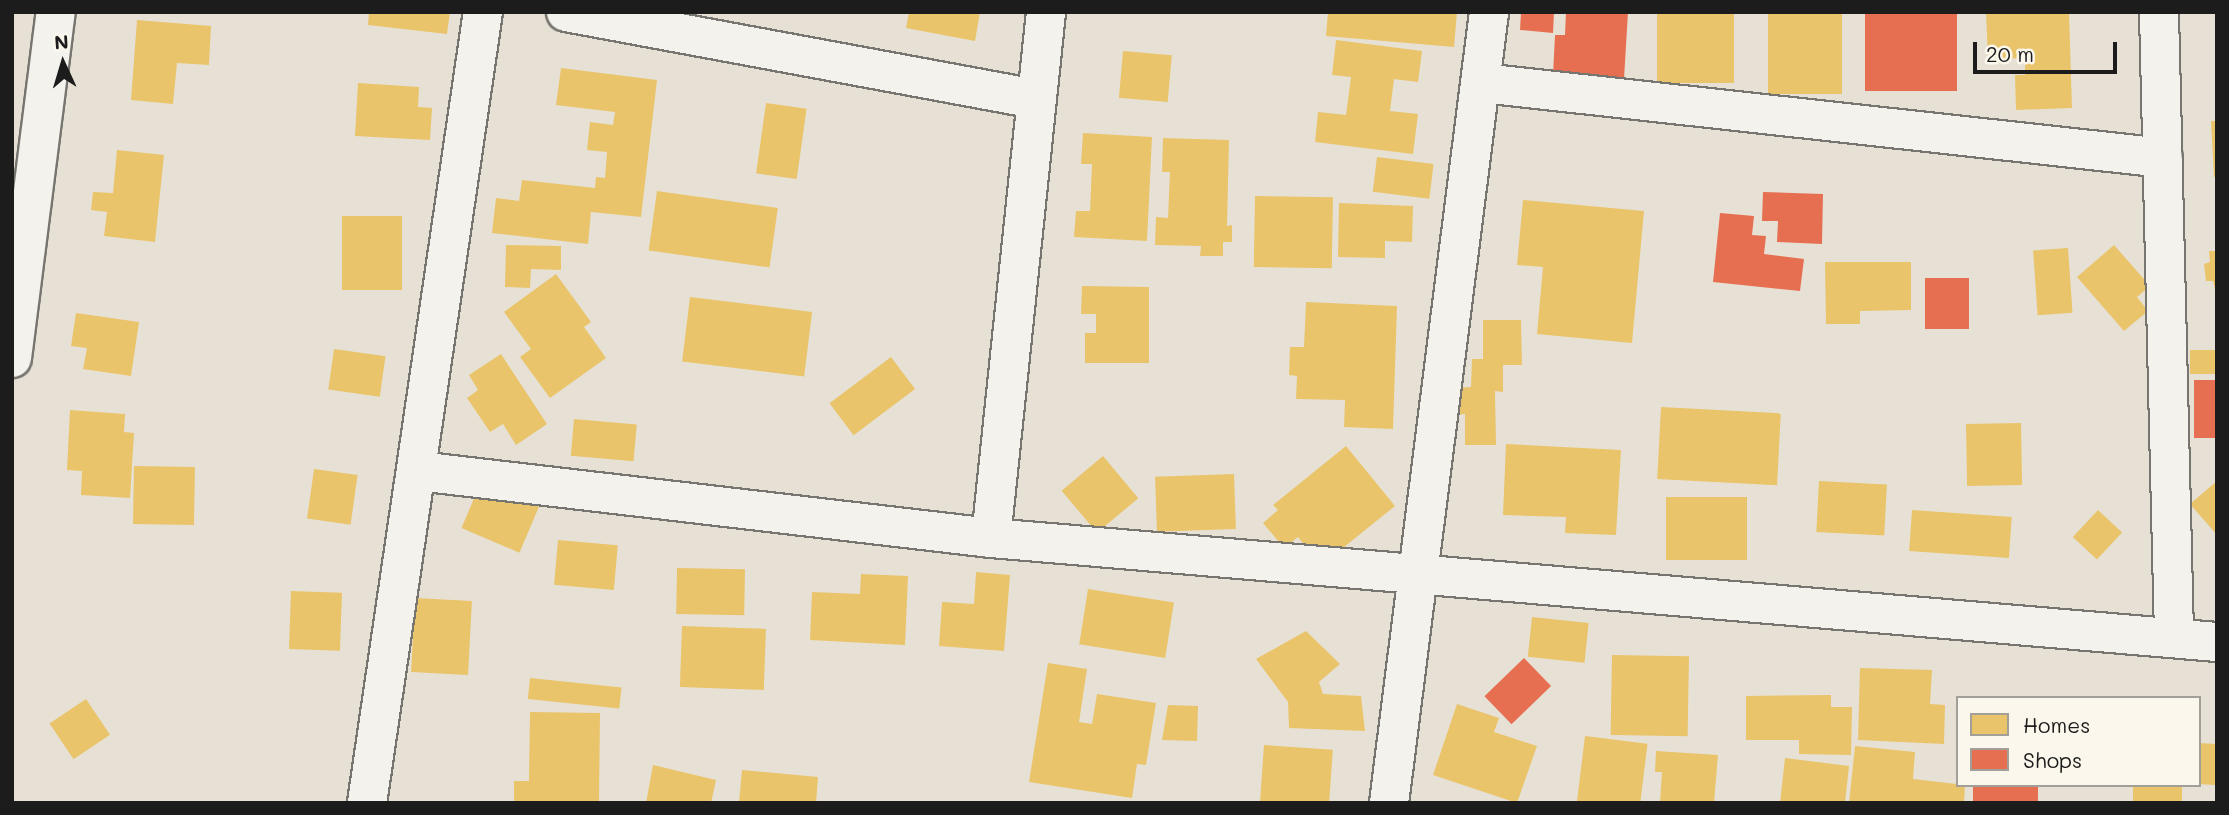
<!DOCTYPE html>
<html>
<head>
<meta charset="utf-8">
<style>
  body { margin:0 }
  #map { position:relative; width:2229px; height:815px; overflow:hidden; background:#e7e1d5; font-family:Mali,sans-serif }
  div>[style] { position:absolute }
  .homes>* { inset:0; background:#e9c46a; transform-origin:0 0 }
  .shops>* { inset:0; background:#e76f51; transform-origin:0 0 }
  .roads { filter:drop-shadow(2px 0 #77756f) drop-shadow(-2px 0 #77756f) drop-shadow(0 2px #77756f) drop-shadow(0 -2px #77756f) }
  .minor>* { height:38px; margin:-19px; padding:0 19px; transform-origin:19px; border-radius:19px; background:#f4f2ed }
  span { translate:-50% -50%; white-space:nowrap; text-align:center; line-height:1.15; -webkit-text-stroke:7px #fbf7ec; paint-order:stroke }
  .frame { position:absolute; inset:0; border:14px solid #1c1c1c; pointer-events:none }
  .legend { position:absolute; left:1956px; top:696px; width:245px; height:91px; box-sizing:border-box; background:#fbf7ec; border:2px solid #a29f99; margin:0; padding:9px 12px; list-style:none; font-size:21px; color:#1c1c1c }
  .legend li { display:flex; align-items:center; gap:14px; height:35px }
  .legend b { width:35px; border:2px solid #a29f99 }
  .north { position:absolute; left:28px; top:28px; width:70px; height:70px; -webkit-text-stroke:5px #fbf7ec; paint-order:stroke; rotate:356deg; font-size:19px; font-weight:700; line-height:28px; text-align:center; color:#1c1c1c }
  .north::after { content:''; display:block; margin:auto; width:24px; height:32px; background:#1c1c1c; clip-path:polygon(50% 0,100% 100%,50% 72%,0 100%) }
  .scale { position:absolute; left:1973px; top:42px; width:144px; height:32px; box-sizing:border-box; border:4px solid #1c1c1c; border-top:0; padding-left:9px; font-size:21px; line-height:24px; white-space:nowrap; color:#1c1c1c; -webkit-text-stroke:5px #fbf7ec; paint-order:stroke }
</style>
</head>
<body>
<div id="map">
  <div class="homes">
    <i style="clip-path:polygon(369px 12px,450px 12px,447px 34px,368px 25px)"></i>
    <i style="clip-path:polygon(909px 12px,980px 12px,975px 41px,906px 28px)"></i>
    <i style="clip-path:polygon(1328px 12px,1457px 12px,1454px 47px,1326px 36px)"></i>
    <i style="left:1657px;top:12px;width:77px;height:71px"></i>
    <i style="left:1768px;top:12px;width:74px;height:82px"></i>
    <i style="clip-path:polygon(1986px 12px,2069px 12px,2072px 108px,2016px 110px,2015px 75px,2025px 75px,2025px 58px,1988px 59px)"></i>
    <i style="clip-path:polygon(137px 20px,211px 26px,209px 65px,177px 63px,173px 104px,131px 100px)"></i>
    <i style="clip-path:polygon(1336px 40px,1422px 51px,1418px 82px,1394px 79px,1390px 111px,1418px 114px,1413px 154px,1315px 142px,1318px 112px,1346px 115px,1351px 77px,1332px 75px)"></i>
    <i style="left:1123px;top:51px;width:49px;height:47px;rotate:5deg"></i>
    <i style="clip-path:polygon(561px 68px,657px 80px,641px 217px,591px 212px,588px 244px,492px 233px,496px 198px,519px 201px,522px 180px,595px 188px,596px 177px,605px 178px,607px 152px,587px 150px,590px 122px,613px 125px,615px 112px,556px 105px)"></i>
    <i style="clip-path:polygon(358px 83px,419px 87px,418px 107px,432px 108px,430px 140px,355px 136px)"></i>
    <i style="left:766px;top:103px;width:41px;height:71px;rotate:8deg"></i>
    <i style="clip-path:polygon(2211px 121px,2217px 121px,2217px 176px,2214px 177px)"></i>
    <i style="clip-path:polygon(1083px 133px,1152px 137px,1147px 241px,1074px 237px,1076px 211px,1090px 211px,1092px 164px,1081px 164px)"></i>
    <i style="clip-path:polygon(1163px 138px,1229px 140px,1227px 226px,1232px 225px,1232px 242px,1223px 242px,1223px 256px,1200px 256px,1201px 246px,1155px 245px,1156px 217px,1168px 218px,1170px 172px,1162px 172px)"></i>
    <i style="clip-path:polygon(117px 150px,164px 155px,155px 242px,104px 236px,107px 212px,91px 210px,93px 192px,113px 193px)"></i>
    <i style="left:1377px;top:157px;width:57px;height:35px;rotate:7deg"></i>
    <i style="left:657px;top:191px;width:122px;height:60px;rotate:8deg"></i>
    <i style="left:1255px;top:196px;width:78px;height:71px;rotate:1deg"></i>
    <i style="clip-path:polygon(1523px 200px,1644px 211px,1632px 343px,1537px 334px,1543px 267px,1517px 265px)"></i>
    <i style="clip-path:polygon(1339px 203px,1413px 206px,1412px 242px,1385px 241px,1385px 258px,1338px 257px)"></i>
    <i style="left:342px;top:216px;width:60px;height:74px"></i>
    <i style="clip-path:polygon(506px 245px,561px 246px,561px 270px,531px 269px,530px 288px,505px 287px)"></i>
    <i style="clip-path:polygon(2114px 245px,2150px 286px,2137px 297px,2148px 311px,2124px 331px,2077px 277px)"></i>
    <i style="left:2068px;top:248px;width:65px;height:35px;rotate:86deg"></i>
    <i style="clip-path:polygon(2209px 251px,2217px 251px,2217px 297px,2213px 281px,2206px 281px,2204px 264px,2210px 262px)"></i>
    <i style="clip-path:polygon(1825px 262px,1911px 262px,1911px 310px,1860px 311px,1860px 324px,1826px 324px)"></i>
    <i style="clip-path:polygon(556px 274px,591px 322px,584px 327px,606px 358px,550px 398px,520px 357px,531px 349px,504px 312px)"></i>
    <i style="clip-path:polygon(1082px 286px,1149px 287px,1149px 363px,1085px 363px,1085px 333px,1096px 333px,1096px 314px,1081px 314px)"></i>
    <i style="left:690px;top:297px;width:123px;height:65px;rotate:7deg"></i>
    <i style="clip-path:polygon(1306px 302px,1397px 306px,1393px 429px,1344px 427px,1345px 400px,1296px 399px,1297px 376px,1289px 375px,1290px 347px,1304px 347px)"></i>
    <i style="clip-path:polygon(76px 313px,139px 322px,131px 376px,83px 369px,87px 348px,71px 346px)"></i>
    <i style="clip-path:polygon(1483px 320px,1521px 320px,1522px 365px,1503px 365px,1503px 392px,1495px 391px,1496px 445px,1465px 445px,1465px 414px,1457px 415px,1457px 388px,1471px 387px,1472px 359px,1483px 359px)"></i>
    <i style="left:334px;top:349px;width:52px;height:41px;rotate:8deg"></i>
    <i style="left:2217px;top:350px;width:24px;height:27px;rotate:90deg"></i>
    <i style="clip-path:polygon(501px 354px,547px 424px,516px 445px,503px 424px,490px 432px,467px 398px,478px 390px,469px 375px)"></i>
    <i style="left:891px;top:357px;width:40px;height:77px;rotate:53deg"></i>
    <i style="left:1661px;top:407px;width:120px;height:72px;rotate:3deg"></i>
    <i style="clip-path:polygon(70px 410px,125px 414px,124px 432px,134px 433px,130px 498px,81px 495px,82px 471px,67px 470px)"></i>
    <i style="left:574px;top:419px;width:63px;height:37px;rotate:5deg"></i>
    <i style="left:2021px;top:423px;width:62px;height:55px;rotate:89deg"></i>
    <i style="clip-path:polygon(1506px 444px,1621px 450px,1616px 535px,1565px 533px,1566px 517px,1503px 515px)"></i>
    <i style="clip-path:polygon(1346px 446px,1395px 506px,1333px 556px,1326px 547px,1314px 557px,1298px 537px,1284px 548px,1263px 523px,1278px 510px,1273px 505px)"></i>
    <i style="left:1103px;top:456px;width:55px;height:54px;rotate:50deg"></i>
    <i style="left:134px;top:466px;width:61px;height:58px;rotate:1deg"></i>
    <i style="left:314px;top:469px;width:44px;height:50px;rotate:8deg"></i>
    <i style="left:1234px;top:474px;width:55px;height:79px;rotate:88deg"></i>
    <i style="left:1819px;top:481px;width:68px;height:51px;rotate:3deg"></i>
    <i style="clip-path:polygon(2217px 481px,2217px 535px,2190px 504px)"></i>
    <i style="left:481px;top:482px;width:63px;height:50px;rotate:23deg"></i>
    <i style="left:1666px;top:497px;width:81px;height:63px"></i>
    <i style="left:1912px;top:510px;width:100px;height:41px;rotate:4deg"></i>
    <i style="left:2098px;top:510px;width:33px;height:37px;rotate:43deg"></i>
    <i style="left:558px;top:540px;width:60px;height:45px;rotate:5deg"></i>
    <i style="left:677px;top:568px;width:68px;height:46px;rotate:1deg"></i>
    <i style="clip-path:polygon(976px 572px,1010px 575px,1004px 651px,939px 646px,942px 602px,974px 604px)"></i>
    <i style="clip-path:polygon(861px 574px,908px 576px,905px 645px,810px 640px,812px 592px,860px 594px)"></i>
    <i style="left:1088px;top:589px;width:87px;height:56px;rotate:9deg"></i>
    <i style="left:291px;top:591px;width:51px;height:58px;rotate:2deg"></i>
    <i style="left:415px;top:598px;width:57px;height:74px;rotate:3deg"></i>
    <i style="left:1532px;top:617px;width:57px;height:40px;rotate:6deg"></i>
    <i style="left:682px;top:626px;width:84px;height:61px;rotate:2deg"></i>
    <i style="clip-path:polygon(1306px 631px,1340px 664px,1319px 682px,1323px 694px,1361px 696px,1365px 731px,1289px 728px,1288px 702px,1256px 659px)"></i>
    <i style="left:1612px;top:655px;width:77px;height:80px;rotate:1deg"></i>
    <i style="clip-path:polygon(1048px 663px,1087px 669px,1079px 722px,1092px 724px,1097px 694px,1156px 703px,1146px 765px,1137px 764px,1132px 798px,1029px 782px)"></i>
    <i style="clip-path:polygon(1860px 668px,1932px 670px,1930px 704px,1945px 705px,1944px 744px,1858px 740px)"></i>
    <i style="left:530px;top:678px;width:92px;height:21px;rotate:6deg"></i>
    <i style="clip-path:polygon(1831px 695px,1831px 707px,1852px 707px,1851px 755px,1799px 754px,1799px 740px,1746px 740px,1746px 696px)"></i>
    <i style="left:86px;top:699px;width:43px;height:44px;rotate:56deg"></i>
    <i style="clip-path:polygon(1457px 704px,1499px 718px,1494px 732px,1537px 746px,1517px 803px,1433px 775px)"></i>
    <i style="clip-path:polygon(1168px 705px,1198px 706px,1197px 741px,1162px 740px)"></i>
    <i style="clip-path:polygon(530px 712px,600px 713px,599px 803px,514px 803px,514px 781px,529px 781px)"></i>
    <i style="left:1585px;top:736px;width:63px;height:66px;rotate:7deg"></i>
    <i style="left:2199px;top:743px;width:18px;height:41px;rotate:3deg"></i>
    <i style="left:1264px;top:745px;width:69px;height:58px;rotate:4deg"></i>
    <i style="clip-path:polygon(1855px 746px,1915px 752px,1913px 779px,1965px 785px,1964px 803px,1849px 803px)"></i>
    <i style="clip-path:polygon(1656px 751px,1718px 755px,1714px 803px,1660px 803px,1662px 772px,1655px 772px)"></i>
    <i style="clip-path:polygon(1785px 758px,1849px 766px,1845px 803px,1780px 803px)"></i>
    <i style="clip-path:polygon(653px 765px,716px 780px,711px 803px,646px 803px)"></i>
    <i style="clip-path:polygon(742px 770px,818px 777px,816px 803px,739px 803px)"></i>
    <i style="left:2133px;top:785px;width:49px;height:18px"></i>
  </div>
  <div class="shops">
    <i style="clip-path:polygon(1521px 12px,1554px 12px,1553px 33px,1520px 30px)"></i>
    <i style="clip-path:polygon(1566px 12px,1628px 12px,1624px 79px,1553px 75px,1555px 35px,1565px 35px)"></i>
    <i style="left:1865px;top:12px;width:92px;height:79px"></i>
    <i style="clip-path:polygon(1763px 192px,1823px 194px,1822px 244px,1777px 242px,1778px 221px,1762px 221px)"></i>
    <i style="clip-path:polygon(1720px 213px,1754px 216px,1752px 235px,1766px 236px,1764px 254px,1804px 259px,1800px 291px,1713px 282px)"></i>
    <i style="left:1925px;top:278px;width:44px;height:51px"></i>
    <i style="left:2217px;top:380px;width:58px;height:23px;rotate:90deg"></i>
    <i style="left:1524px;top:658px;width:39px;height:55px;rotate:46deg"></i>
    <i style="left:1973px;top:785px;width:65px;height:18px"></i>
  </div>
  <div class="roads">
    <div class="minor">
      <i style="left:566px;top:12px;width:479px;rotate:10.5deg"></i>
      <i style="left:2159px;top:12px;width:624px;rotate:88.62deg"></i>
      <i style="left:1482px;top:83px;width:685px;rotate:6.28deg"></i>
      <i style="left:12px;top:358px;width:349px;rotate:-82.8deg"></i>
      <i style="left:418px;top:471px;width:577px;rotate:6.67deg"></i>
      <i style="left:991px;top:538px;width:1230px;rotate:4.85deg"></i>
      <i style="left:991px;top:538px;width:529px;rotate:-84.03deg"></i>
      <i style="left:367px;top:803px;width:799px;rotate:-81.66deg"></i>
      <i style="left:1389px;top:803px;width:797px;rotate:-82.79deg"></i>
    </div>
  </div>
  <div class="frame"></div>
  <ul class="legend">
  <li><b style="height:19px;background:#e9c46a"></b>Homes</li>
  <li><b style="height:19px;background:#e76f51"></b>Shops</li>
  </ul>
  <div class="north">N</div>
  <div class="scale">20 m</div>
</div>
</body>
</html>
